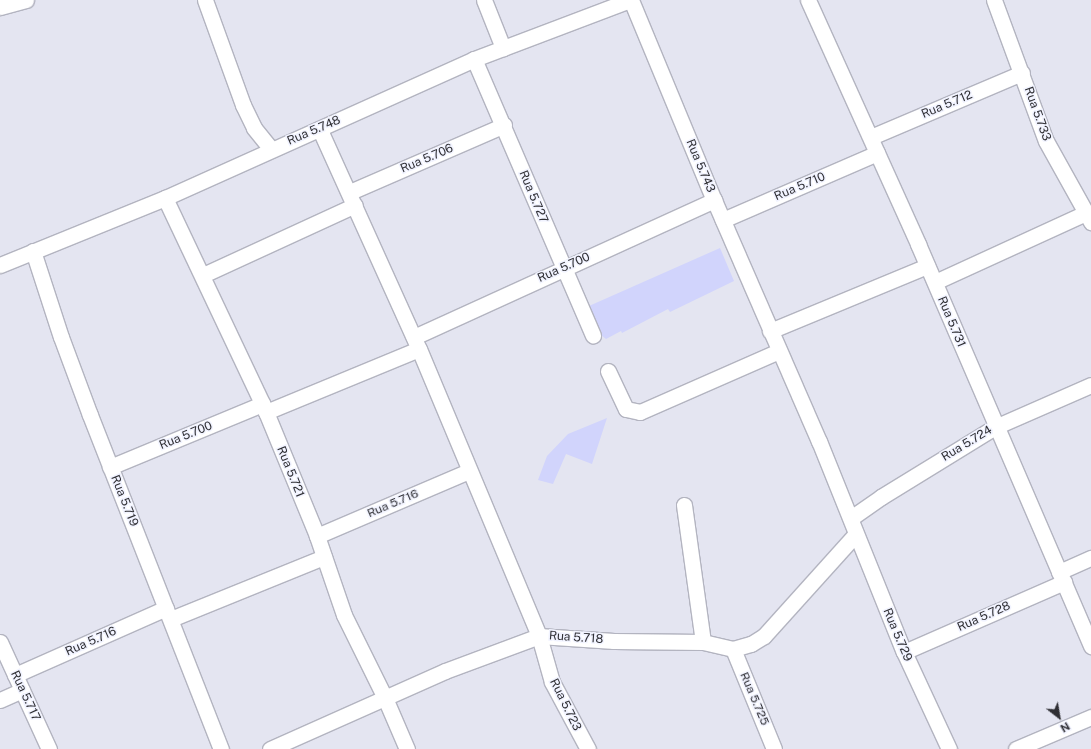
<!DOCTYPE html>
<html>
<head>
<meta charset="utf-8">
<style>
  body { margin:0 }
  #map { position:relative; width:1091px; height:749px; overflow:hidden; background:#e4e5f1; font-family:"Public Sans",sans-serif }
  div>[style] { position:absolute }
  .green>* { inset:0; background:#d1d4fc }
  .roads { filter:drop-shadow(1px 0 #b3b4c0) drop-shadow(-1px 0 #b3b4c0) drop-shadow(0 1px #b3b4c0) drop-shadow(0 -1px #b3b4c0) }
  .street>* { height:15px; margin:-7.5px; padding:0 7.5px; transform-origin:7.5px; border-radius:7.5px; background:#fff }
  span { translate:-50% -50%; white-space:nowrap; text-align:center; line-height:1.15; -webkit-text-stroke:3px #f1f3ff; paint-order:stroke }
  .street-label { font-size:12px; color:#2f2f34 }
  .north { position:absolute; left:1039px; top:697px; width:40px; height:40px; -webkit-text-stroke:3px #f1f3ff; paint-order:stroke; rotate:149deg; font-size:11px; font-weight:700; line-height:16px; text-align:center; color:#2f2f34 }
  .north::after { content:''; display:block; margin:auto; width:14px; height:18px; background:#2f2f34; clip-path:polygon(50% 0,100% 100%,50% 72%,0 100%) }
</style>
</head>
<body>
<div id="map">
  <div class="green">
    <i style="clip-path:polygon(720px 248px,734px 281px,670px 312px,668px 309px,622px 333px,621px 331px,606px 339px,601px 335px,589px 306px)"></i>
    <i style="clip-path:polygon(607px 418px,592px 464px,566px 454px,553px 484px,538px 480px,547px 456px,568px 434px)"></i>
  </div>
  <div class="roads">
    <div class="street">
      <i style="left:205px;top:0;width:112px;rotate:70.1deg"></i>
      <i style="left:243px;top:105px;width:25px;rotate:64deg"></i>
      <i style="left:254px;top:128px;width:27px;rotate:51deg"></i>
      <i style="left:484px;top:0;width:52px;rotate:68.4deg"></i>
      <i style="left:631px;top:0;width:217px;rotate:67.5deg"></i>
      <i style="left:714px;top:200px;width:263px;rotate:66.5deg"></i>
      <i style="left:819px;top:441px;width:227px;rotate:68.1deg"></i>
      <i style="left:904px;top:652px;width:107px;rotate:65.1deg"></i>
      <i style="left:808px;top:0;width:268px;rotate:65.7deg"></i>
      <i style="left:918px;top:244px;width:438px;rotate:66.7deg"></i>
      <i style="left:994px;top:0;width:150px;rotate:69.8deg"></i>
      <i style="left:1046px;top:141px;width:93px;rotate:60.9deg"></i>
      <i style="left:0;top:7px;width:27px;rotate:-15deg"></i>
      <i style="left:474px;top:59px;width:301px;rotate:66.7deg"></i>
      <i style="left:320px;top:130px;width:240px;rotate:65.7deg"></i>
      <i style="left:419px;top:349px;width:311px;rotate:67.3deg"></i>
      <i style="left:539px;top:636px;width:48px;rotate:74.2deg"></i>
      <i style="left:552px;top:682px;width:76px;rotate:61.8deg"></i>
      <i style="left:871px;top:137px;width:164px;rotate:-23deg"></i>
      <i style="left:350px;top:192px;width:168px;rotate:-23.5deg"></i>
      <i style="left:165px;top:198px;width:237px;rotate:64.7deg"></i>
      <i style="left:266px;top:412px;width:134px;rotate:67.6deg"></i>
      <i style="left:317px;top:536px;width:83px;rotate:71.1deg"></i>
      <i style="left:344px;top:615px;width:93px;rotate:63.7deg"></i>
      <i style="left:385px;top:698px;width:56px;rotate:66.7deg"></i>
      <i style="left:723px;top:220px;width:168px;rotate:-23.5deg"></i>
      <i style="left:33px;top:251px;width:90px;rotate:72deg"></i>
      <i style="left:61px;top:337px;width:83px;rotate:69.6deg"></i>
      <i style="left:90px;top:415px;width:359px;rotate:68.6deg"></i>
      <i style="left:0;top:265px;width:178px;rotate:-22.1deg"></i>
      <i style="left:165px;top:198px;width:339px;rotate:-24.2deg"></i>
      <i style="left:474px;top:59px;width:167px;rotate:-20.7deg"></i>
      <i style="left:203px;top:275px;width:167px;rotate:-24.7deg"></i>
      <i style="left:935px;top:282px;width:166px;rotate:-24.6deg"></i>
      <i style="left:770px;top:331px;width:170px;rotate:-22.5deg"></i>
      <i style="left:414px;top:337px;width:330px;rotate:-24.5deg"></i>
      <i style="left:608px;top:371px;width:42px;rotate:64.7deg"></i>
      <i style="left:626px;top:409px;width:14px;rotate:12deg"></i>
      <i style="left:640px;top:412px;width:152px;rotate:-23.7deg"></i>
      <i style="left:266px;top:412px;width:165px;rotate:-22.4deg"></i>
      <i style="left:110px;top:467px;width:165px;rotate:-22.5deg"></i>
      <i style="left:684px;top:505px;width:138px;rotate:82.1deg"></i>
      <i style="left:851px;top:518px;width:37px;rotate:-35deg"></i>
      <i style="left:881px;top:497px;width:134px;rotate:-31.6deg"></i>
      <i style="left:995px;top:427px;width:105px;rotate:-23.6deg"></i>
      <i style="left:317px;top:536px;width:165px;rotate:-23.2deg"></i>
      <i style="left:1059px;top:572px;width:35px;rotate:-24deg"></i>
      <i style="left:171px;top:619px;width:165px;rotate:-22.1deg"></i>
      <i style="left:0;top:642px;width:118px;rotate:65.4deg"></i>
      <i style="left:733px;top:649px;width:108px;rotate:67.7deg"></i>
      <i style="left:904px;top:652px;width:175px;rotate:-23.6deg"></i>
      <i style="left:15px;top:675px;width:165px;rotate:-23.9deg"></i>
      <i style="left:0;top:700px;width:24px;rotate:-24deg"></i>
      <i style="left:270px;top:749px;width:192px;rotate:-24deg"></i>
      <i style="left:445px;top:671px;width:100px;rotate:-20.4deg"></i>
      <i style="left:539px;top:636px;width:75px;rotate:3.8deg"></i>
      <i style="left:614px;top:641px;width:89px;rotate:0.6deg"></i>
      <i style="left:703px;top:642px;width:31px;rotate:13deg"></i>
      <i style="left:733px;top:649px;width:19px;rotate:-16deg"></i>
      <i style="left:751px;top:644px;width:15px;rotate:-32deg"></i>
      <i style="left:764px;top:636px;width:136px;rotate:-48deg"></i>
      <i style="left:1016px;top:749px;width:82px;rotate:-23.1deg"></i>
    </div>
  </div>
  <div class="street-label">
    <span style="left:947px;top:105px;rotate:-23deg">Rua 5.712</span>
    <span style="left:1037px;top:114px;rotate:70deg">Rua 5.733</span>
    <span style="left:314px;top:131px;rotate:-23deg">Rua 5.748</span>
    <span style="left:427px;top:159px;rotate:-23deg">Rua 5.706</span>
    <span style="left:700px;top:166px;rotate:67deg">Rua 5.743</span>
    <span style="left:800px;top:187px;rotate:-23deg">Rua 5.710</span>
    <span style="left:533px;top:197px;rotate:67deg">Rua 5.727</span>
    <span style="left:564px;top:268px;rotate:-24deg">Rua 5.700</span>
    <span style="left:951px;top:322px;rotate:67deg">Rua 5.731</span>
    <span style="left:186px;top:436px;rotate:-22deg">Rua 5.700</span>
    <span style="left:967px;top:444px;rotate:-31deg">Rua 5.724</span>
    <span style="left:290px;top:472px;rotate:68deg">Rua 5.721</span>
    <span style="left:124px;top:501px;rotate:68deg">Rua 5.719</span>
    <span style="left:393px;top:504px;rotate:-23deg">Rua 5.716</span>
    <span style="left:984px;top:617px;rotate:-24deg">Rua 5.728</span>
    <span style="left:897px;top:635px;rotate:67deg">Rua 5.729</span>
    <span style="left:576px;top:638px;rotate:4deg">Rua 5.718</span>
    <span style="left:91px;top:642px;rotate:-24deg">Rua 5.716</span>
    <span style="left:25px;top:696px;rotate:65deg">Rua 5.717</span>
    <span style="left:754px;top:699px;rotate:67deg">Rua 5.725</span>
    <span style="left:565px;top:705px;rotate:64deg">Rua 5.723</span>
  </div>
  <div class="north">N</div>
</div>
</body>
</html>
